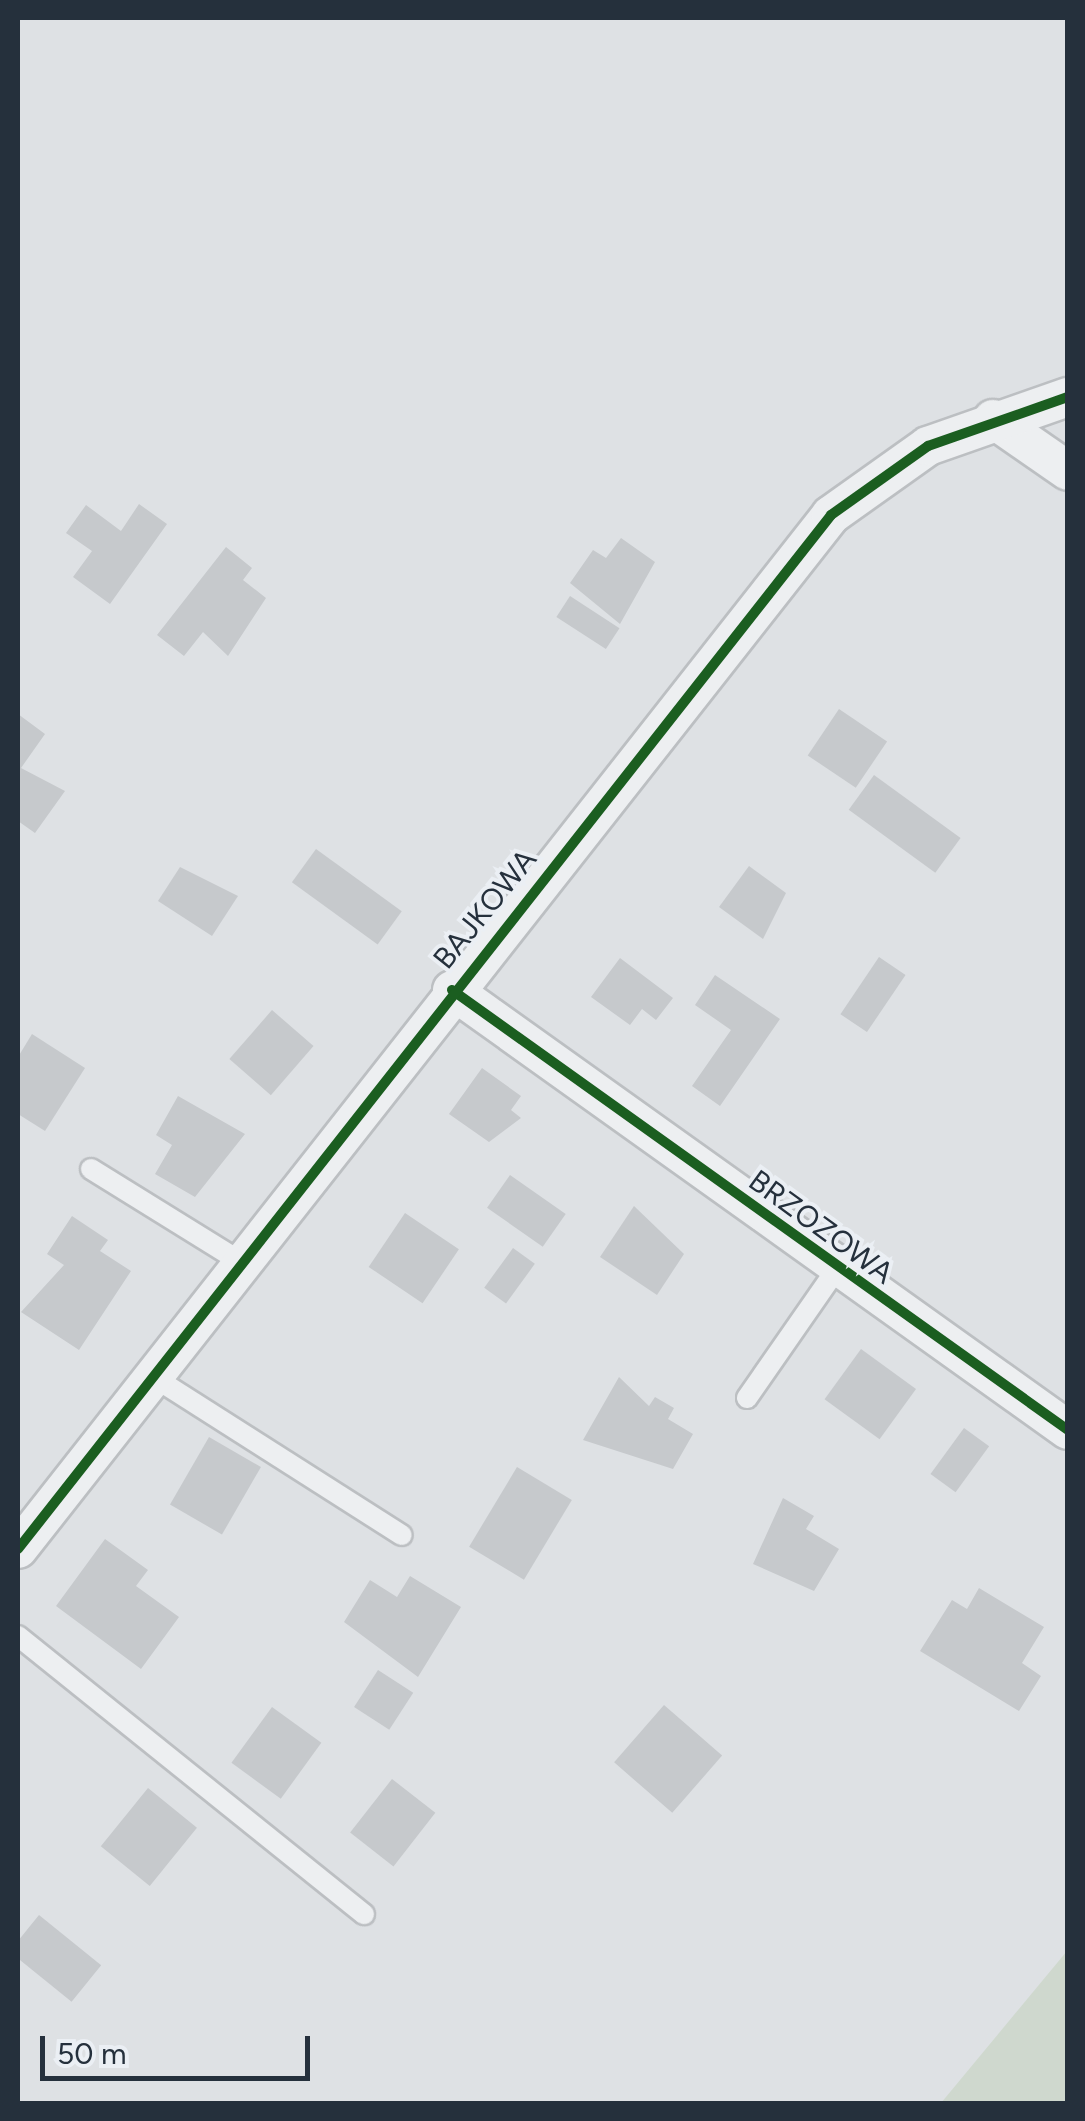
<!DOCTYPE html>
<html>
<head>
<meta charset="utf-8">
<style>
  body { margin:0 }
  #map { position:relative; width:1085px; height:2121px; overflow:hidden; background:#dee1e4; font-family:Figtree,sans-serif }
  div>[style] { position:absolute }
  .green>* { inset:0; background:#cfd8ce }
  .building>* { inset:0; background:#c6c9cc; transform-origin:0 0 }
  .roads { filter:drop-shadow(2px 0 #bcbfc2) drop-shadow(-2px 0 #bcbfc2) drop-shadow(0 2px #bcbfc2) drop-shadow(0 -2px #bcbfc2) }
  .service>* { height:20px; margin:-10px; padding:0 10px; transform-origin:10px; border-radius:10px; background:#edeff1 }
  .minor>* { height:38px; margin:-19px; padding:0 19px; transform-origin:19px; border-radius:19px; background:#edeff1 }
  .cycleway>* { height:10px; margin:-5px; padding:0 5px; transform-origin:5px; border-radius:5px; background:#1b5e20 }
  span { translate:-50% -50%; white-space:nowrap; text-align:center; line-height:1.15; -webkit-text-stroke:8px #ebeff4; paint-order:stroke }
  .street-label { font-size:30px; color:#25303c }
  .frame { position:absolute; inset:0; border:20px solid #25303c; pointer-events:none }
  .scale { position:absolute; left:40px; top:2036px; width:270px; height:45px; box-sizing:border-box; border:5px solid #25303c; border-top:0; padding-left:12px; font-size:30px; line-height:35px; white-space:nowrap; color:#25303c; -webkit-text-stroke:8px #ebeff4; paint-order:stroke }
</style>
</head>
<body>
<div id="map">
  <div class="green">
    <i style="clip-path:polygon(1067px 1951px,1067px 2103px,941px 2103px)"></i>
  </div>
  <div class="building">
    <i style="clip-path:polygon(139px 504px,167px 524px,110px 604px,73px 577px,92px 551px,66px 533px,86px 505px,121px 531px)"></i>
    <i style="clip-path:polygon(621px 538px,655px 562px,620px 624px,570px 583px,593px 550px,606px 558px)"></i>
    <i style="clip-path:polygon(226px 547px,252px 568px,243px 580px,266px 598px,228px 656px,203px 632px,184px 656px,157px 635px)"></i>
    <i style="left:570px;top:596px;width:59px;height:25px;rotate:33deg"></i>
    <i style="left:839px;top:709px;width:58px;height:56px;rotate:34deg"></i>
    <i style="clip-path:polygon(18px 714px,45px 734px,21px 768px,65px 791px,35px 833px,18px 821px)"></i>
    <i style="left:874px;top:775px;width:107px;height:43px;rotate:36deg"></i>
    <i style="left:316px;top:849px;width:106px;height:41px;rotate:36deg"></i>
    <i style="clip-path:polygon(749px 866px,786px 893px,763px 939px,719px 907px)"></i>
    <i style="clip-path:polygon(180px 867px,238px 896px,212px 936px,158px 901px)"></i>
    <i style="left:879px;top:957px;width:32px;height:69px;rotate:34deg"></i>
    <i style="clip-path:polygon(620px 958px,673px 998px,656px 1020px,642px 1009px,630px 1025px,591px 997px)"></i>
    <i style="clip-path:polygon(715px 975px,780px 1019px,720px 1106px,692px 1086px,731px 1030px,695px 1005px)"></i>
    <i style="left:272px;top:1010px;width:55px;height:65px;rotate:41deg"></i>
    <i style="clip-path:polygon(32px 1034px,85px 1068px,45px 1131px,18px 1114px,18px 1057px)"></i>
    <i style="clip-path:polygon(482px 1068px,521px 1096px,511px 1110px,521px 1118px,489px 1142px,449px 1114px)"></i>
    <i style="clip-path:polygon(178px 1096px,245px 1134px,195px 1197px,155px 1174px,172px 1145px,156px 1135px)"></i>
    <i style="left:510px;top:1175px;width:68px;height:40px;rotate:35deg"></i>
    <i style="clip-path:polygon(634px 1206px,684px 1254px,657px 1295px,600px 1257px)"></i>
    <i style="left:405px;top:1213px;width:65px;height:65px;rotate:34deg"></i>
    <i style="clip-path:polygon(72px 1216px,108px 1240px,100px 1251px,131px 1271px,79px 1350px,21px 1312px,64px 1265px,47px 1254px)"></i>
    <i style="left:513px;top:1248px;width:27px;height:49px;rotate:36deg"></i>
    <i style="left:861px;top:1349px;width:68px;height:62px;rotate:36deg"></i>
    <i style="clip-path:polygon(619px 1377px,649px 1406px,655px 1397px,674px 1408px,668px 1419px,693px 1434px,673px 1469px,583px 1440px)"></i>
    <i style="left:964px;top:1428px;width:31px;height:57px;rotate:36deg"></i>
    <i style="left:209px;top:1437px;width:60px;height:78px;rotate:30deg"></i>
    <i style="left:517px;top:1467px;width:64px;height:93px;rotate:31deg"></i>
    <i style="clip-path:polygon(783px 1498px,814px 1516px,806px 1529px,839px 1549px,814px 1591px,753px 1564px)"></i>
    <i style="clip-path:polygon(105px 1539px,148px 1570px,136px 1586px,179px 1617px,141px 1669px,56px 1606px)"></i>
    <i style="clip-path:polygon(410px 1576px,461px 1607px,418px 1677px,344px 1622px,370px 1580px,397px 1597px)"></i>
    <i style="clip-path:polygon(979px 1588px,1044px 1627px,1022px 1663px,1041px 1676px,1019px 1711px,920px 1651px,952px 1600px,967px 1609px)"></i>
    <i style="left:378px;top:1670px;width:42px;height:44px;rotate:33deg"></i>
    <i style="left:664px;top:1705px;width:77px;height:76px;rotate:41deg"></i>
    <i style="left:272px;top:1707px;width:61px;height:69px;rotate:36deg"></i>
    <i style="left:392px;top:1779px;width:55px;height:68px;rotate:38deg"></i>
    <i style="left:148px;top:1788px;width:63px;height:75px;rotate:39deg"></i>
    <i style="left:39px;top:1915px;width:80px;height:47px;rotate:39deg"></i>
  </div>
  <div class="roads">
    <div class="service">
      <i style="left:91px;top:1169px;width:176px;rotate:31.8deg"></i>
      <i style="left:152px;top:1376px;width:296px;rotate:32.5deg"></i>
      <i style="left:747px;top:1398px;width:156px;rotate:-55.2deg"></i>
      <i style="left:18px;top:1636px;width:444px;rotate:38.8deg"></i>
    </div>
    <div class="minor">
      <i style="left:993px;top:419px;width:91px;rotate:34.7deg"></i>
      <i style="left:452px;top:990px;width:757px;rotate:35.54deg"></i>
      <i style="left:18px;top:1549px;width:1315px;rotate:-51.82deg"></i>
      <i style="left:831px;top:515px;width:119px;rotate:-35.4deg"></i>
      <i style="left:928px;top:446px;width:148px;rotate:-19.3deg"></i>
    </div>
  </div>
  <div class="cycleway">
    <i style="left:452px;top:990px;width:757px;rotate:35.54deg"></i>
    <i style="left:18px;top:1549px;width:1315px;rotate:-51.82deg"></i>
    <i style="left:831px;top:515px;width:119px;rotate:-35.4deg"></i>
    <i style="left:928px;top:446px;width:148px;rotate:-19.3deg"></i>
  </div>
  <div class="street-label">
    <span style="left:485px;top:909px;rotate:-51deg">BAJKOWA</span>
    <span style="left:821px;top:1227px;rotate:36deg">BRZOZOWA</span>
  </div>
  <div class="frame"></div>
  <div class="scale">50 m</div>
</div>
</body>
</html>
